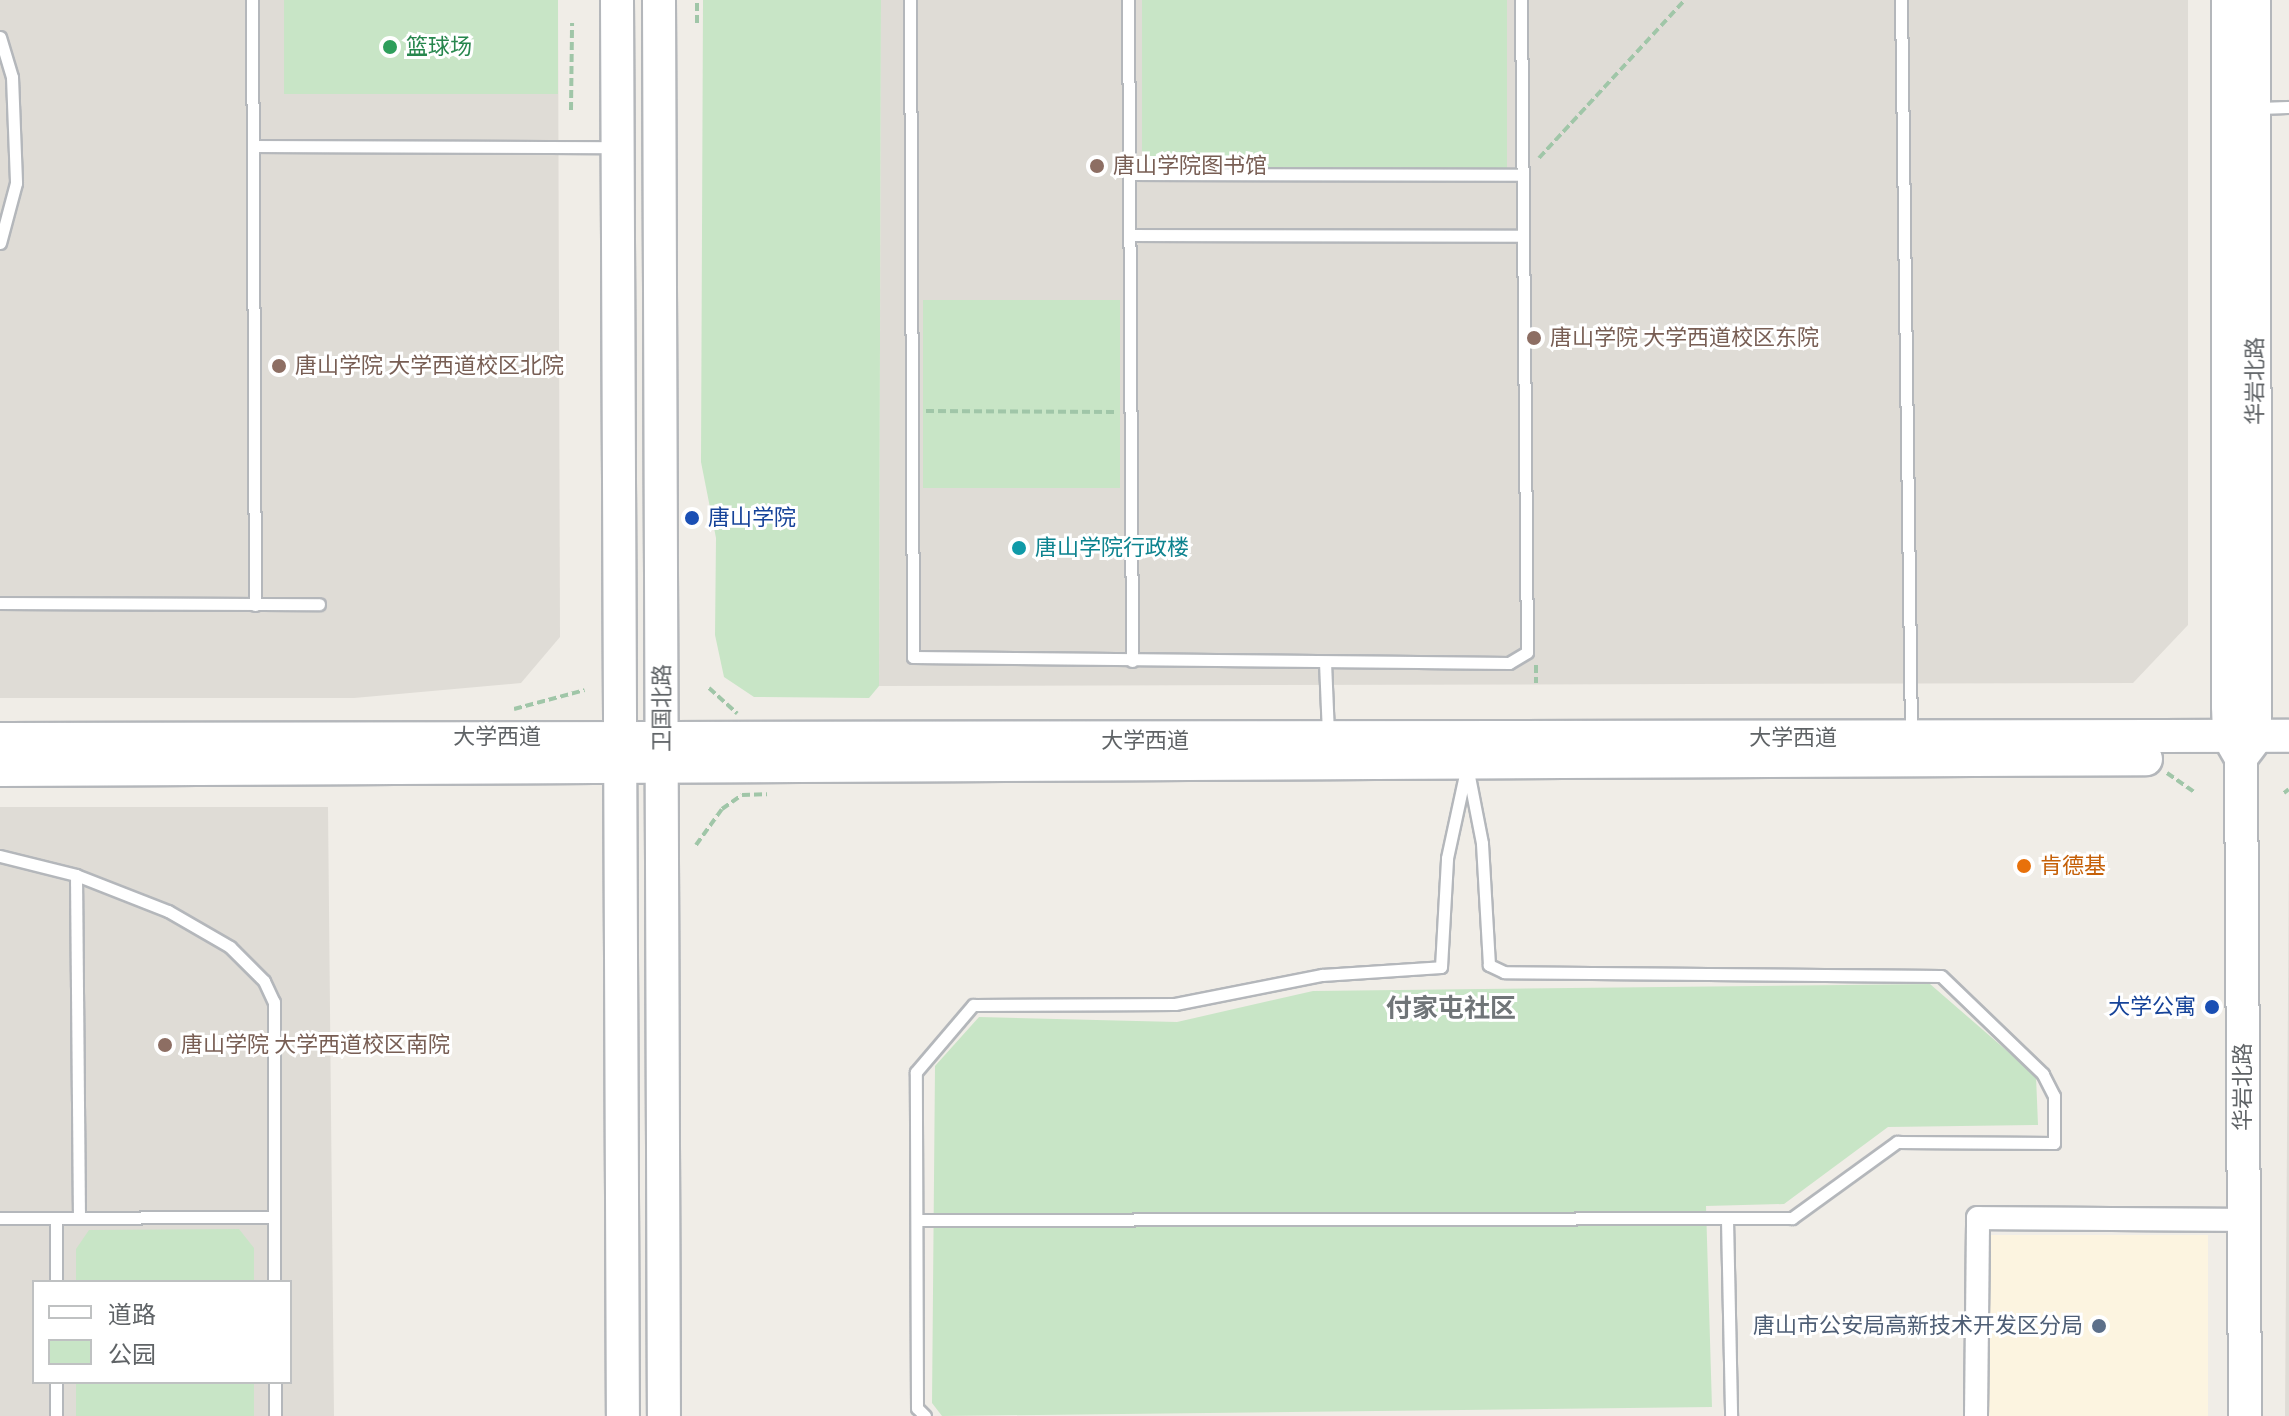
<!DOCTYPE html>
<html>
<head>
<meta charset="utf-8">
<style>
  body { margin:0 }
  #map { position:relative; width:2289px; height:1416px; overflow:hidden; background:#f0ede7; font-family:Cabin,"Noto Sans SC",sans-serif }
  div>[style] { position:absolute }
  .commercial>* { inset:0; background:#fcf4e0; transform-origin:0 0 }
  .education>* { inset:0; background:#dfdcd6 }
  .green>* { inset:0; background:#c8e5c6; transform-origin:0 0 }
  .path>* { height:4px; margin-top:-2px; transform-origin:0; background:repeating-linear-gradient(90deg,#a0c6a8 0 8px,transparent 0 12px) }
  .roads { filter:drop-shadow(2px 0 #b4b7bb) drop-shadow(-2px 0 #b4b7bb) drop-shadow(0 2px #b4b7bb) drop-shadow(0 -2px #b4b7bb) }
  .lane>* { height:11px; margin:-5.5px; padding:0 5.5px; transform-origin:5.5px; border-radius:5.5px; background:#fff }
  .street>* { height:22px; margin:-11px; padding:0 11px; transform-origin:11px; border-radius:11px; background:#fff }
  .secondary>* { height:32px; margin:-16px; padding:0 16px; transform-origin:16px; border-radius:16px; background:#fff }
  .dots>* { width:22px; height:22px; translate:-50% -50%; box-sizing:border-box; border:4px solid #fff; border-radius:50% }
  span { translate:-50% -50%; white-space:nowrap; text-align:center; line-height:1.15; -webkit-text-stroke:6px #fff; paint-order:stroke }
  .leisure-label { font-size:22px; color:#27864d }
  .left { translate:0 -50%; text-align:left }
  .education-label { font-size:22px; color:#785e54 }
  .street-label { font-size:22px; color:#5f6366 }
  .transit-label { font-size:22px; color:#164399 }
  .right { translate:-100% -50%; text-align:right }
  .culture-label { font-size:22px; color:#0d838f }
  .food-label { font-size:22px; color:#c56008 }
  .service-label { font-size:22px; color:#4e5e75 }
  .quarter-label { font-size:26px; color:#707578; font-weight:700 }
  .legend { position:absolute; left:32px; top:1280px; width:260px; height:104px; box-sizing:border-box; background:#fff; border:2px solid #bfc1c2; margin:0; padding:10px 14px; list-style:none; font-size:24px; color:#5f6366 }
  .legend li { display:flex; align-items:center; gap:16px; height:40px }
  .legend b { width:40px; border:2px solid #bfc1c2 }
</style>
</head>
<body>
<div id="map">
  <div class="commercial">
    <i style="left:1989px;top:1235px;width:219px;height:181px"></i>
  </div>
  <div class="education">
    <i style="clip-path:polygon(0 0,558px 0,560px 637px,521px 683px,354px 698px,0 698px)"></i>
    <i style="clip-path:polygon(881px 0,2188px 0,2188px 625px,2133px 683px,879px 686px)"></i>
    <i style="clip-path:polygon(evenodd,0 807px,328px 807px,334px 1416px,0 1416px,0 807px,34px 1282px,290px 1282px,290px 1382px,34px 1382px,34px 1282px)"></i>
    <i style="clip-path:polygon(2289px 862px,2289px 1416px,2285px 1416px)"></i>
  </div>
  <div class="green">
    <i style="left:284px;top:0;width:274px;height:94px"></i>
    <i style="clip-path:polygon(703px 0,881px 0,879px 686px,869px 698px,754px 697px,724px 677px,715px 635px,716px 538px,701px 462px)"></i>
    <i style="left:1142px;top:0;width:365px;height:169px"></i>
    <i style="left:1120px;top:300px;width:188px;height:197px;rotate:90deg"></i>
    <i style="clip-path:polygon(1930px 984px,2036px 1076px,2038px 1125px,1888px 1127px,1784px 1204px,1706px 1206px,1712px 1407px,942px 1416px,932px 1403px,935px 1066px,979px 1017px,1177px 1022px,1313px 991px)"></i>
    <i style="clip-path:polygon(239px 1229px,254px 1248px,254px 1282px,76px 1282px,76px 1249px,89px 1230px)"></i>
    <i style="left:76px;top:1382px;width:178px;height:34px"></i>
  </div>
  <div class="path">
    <i style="left:697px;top:23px;width:23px;rotate:-90deg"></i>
    <i style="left:571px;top:110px;width:87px;rotate:-89.3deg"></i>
    <i style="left:1539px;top:158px;width:215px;rotate:-47.3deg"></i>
    <i style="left:926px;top:411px;width:191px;rotate:0.3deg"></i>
    <i style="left:1536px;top:665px;width:18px;rotate:90deg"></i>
    <i style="left:709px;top:688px;width:38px;rotate:42deg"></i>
    <i style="left:514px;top:709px;width:73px;rotate:-15deg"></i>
    <i style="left:2167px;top:773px;width:33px;rotate:35deg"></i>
    <i style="left:2284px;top:793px;width:6px;rotate:-39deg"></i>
    <i style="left:696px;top:845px;width:44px;rotate:-54.2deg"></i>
    <i style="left:722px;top:809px;width:24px;rotate:-35deg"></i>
    <i style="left:742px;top:795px;width:25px;rotate:-2deg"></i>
  </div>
  <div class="roads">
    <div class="lane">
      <i style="left:252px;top:0;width:605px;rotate:89.72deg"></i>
      <i style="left:910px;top:0;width:657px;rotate:89.74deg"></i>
      <i style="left:913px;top:657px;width:596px;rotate:0.58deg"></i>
      <i style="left:1509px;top:663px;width:21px;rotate:-31deg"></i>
      <i style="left:1527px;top:652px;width:652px;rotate:-90.53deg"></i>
      <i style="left:1128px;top:0;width:661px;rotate:89.65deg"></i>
      <i style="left:1901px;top:0;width:733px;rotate:89.22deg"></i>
      <i style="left:0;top:37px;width:42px;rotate:73.3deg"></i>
      <i style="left:12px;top:77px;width:106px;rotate:87.8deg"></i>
      <i style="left:16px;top:183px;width:62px;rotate:104.9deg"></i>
      <i style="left:2258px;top:108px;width:31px;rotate:-2deg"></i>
      <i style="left:255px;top:146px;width:360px;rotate:0.2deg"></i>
      <i style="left:1129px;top:174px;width:394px;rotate:0.1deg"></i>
      <i style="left:1130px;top:235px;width:393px;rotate:0.1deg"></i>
      <i style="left:0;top:603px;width:319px;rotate:0.2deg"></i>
      <i style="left:1325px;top:662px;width:72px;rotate:87.6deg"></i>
      <i style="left:0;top:856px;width:78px;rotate:14deg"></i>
      <i style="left:76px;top:875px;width:99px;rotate:21.4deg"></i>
      <i style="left:168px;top:911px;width:72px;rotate:30.1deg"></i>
      <i style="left:230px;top:947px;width:48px;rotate:45deg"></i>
      <i style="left:264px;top:981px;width:23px;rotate:65deg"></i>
      <i style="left:274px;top:1002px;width:280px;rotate:90deg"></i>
      <i style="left:76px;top:875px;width:342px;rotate:89.5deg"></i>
      <i style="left:0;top:1218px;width:273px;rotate:-0.2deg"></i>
      <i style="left:56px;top:1218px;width:64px;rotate:90deg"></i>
      <i style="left:1727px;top:1219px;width:197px;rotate:88.8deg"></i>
      <i style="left:918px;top:1220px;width:874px;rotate:-0.13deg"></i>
      <i style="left:1792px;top:1218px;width:130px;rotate:-35.9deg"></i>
      <i style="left:1897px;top:1142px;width:157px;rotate:0.4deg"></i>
      <i style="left:2054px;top:1143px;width:47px;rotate:-90deg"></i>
      <i style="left:2054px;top:1096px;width:25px;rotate:-117deg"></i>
      <i style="left:2043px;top:1074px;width:141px;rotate:-136.1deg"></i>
      <i style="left:1941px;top:976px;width:437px;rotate:-179.5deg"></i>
      <i style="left:1504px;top:972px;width:17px;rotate:-155deg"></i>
      <i style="left:1489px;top:965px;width:122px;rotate:-93.3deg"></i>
      <i style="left:1482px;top:843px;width:78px;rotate:-101deg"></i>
      <i style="left:56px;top:1382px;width:34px;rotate:90deg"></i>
      <i style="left:275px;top:1382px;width:34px;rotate:90deg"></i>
      <i style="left:925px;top:1416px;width:11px;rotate:-135deg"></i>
      <i style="left:917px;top:1408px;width:336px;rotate:-90.2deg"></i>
      <i style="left:916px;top:1072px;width:88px;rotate:-49.6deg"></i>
      <i style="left:973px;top:1005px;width:202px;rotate:-0.3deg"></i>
      <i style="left:1175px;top:1004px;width:150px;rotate:-11.2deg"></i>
      <i style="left:1322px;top:975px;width:119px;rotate:-3.8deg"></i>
      <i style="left:1441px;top:967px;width:109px;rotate:-86.8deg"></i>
      <i style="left:1447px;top:858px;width:90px;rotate:-77.8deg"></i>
    </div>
    <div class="street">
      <i style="left:1976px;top:1416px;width:198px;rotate:-89.4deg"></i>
      <i style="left:1978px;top:1218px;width:266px;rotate:0.4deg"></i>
    </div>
    <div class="secondary">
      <i style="left:617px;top:0;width:1416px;rotate:89.76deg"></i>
      <i style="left:659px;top:0;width:1416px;rotate:89.8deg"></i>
      <i style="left:2228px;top:0;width:706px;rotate:90deg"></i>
      <i style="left:2228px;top:706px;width:31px;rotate:88deg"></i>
      <i style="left:2229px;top:737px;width:24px;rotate:60deg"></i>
      <i style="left:2241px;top:758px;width:658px;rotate:89.65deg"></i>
      <i style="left:0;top:739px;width:2289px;rotate:-0.08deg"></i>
      <i style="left:2243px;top:755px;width:20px;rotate:-53deg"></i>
      <i style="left:2255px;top:739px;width:739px;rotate:-90.08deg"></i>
      <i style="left:0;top:770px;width:2146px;rotate:-0.29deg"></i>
    </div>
  </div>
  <div class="dots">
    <i style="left:390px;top:47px;background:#2e9e5b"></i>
    <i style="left:1097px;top:166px;background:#8d6e63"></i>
    <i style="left:1534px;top:338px;background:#8d6e63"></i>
    <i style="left:279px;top:366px;background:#8d6e63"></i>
    <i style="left:692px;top:518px;background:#1a4fb4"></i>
    <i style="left:1019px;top:548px;background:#0f9aa8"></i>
    <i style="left:2024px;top:866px;background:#e8710a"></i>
    <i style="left:2212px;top:1007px;background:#1a4fb4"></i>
    <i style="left:165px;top:1045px;background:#8d6e63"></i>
    <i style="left:2099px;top:1326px;background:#5c6f8a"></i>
  </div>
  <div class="leisure-label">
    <span class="left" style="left:406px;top:47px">篮球场</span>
  </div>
  <div class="education-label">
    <span class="left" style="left:1113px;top:166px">唐山学院图书馆</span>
    <span class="left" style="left:1550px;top:338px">唐山学院 大学西道校区东院</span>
    <span class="left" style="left:295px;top:366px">唐山学院 大学西道校区北院</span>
    <span class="left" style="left:181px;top:1045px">唐山学院 大学西道校区南院</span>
  </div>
  <div class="street-label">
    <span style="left:2255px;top:381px;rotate:-90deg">华岩北路</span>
    <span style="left:662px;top:708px;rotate:-90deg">卫国北路</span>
    <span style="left:497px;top:737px">大学西道</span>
    <span style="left:1793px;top:738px">大学西道</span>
    <span style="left:1145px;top:741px">大学西道</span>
    <span style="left:2243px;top:1087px;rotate:-90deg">华岩北路</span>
  </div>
  <div class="transit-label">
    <span class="left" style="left:708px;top:518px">唐山学院</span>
    <span class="right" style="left:2196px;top:1007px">大学公寓</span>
  </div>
  <div class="culture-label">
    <span class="left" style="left:1035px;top:548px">唐山学院行政楼</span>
  </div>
  <div class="food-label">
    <span class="left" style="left:2040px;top:866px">肯德基</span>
  </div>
  <div class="service-label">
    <span class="right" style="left:2083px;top:1326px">唐山市公安局高新技术开发区分局</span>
  </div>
  <div class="quarter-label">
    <span style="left:1451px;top:1009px">付家屯社区</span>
  </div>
  <ul class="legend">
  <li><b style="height:10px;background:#fff"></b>道路</li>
  <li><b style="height:22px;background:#c8e5c6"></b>公园</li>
  </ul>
</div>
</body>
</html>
